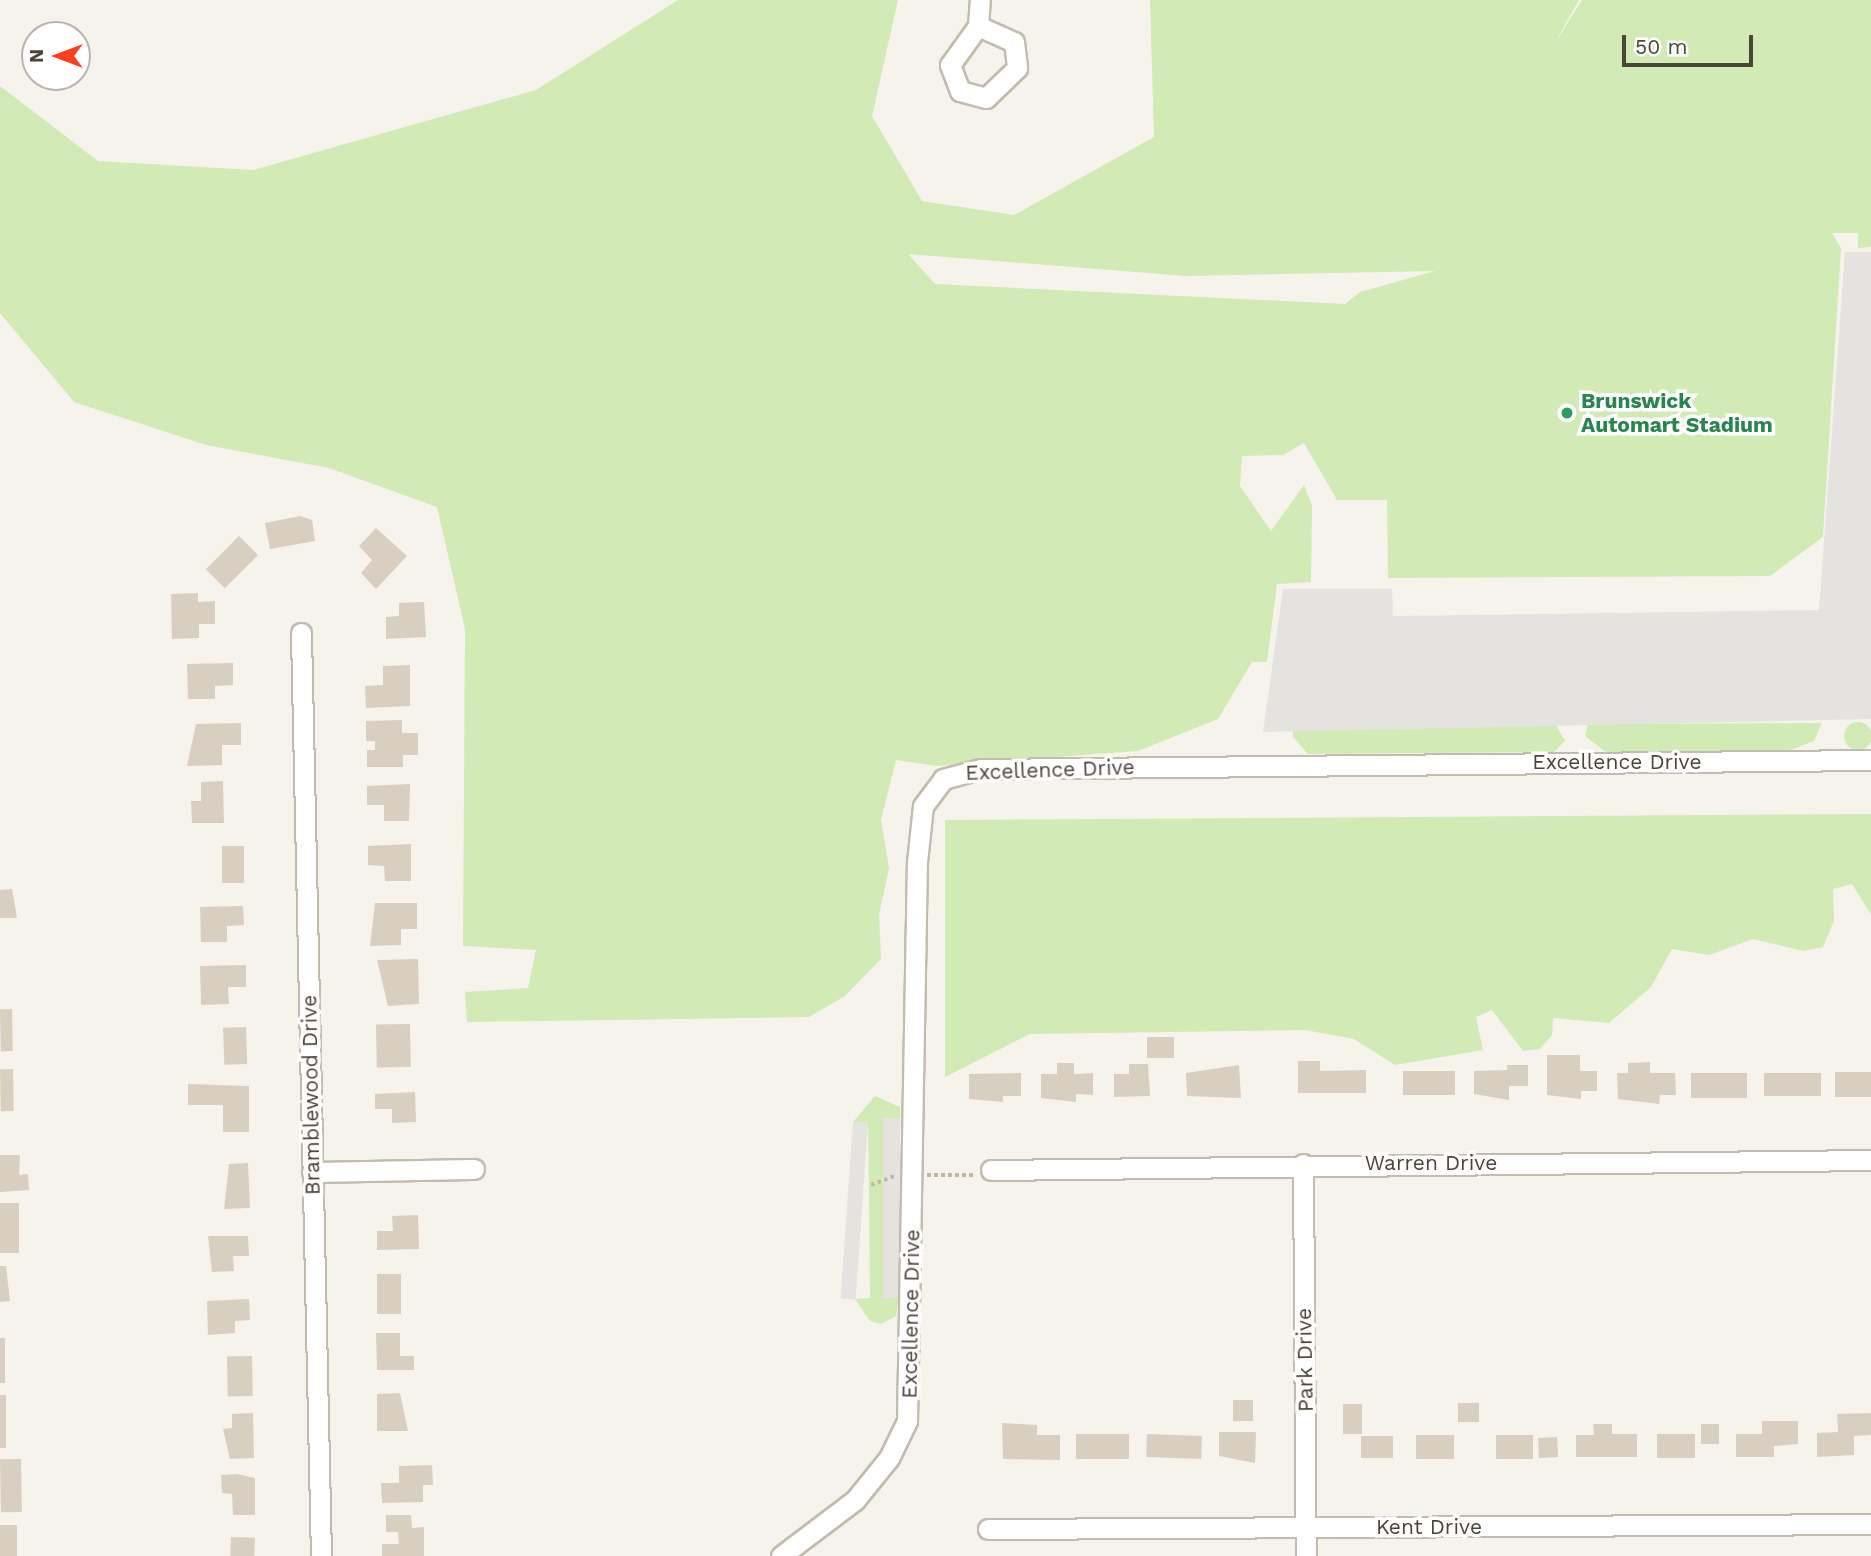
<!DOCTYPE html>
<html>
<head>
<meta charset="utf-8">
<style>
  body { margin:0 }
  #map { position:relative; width:1871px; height:1556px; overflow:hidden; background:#f6f3ec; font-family:"Work Sans",sans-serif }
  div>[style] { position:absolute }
  .green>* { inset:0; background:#d2eab5 }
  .round { border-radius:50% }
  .parking>* { inset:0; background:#e5e3e0; transform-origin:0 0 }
  .building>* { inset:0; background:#d8cfc1; transform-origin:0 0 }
  .path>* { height:3.5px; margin-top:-1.75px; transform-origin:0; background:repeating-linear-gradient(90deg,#c4b79f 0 3.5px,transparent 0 7px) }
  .roads { filter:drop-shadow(2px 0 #c2bbae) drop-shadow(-2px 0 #c2bbae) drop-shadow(0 2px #c2bbae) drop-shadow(0 -2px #c2bbae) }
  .minor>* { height:19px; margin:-9.5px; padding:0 9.5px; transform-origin:9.5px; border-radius:9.5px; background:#fff }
  .dots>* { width:19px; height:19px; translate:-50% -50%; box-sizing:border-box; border:4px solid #fff; border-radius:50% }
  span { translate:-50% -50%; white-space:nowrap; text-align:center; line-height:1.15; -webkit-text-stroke:7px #fff; paint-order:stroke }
  .leisure-label { font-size:21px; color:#27864d; font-weight:700 }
  .left { translate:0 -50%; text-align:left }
  .street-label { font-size:21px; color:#4b4439 }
  .north { position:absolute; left:21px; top:21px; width:70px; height:70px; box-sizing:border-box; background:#fff; border:2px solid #b7b4b0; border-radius:50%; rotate:270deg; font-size:19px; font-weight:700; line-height:28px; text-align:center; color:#4b4439 }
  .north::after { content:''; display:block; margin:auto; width:24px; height:32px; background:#fc3f1d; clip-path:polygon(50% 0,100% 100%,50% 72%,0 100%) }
  .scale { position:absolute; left:1622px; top:35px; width:131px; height:32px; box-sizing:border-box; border:4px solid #4b4439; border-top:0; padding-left:9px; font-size:21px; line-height:24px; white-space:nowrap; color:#4b4439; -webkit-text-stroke:5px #fff; paint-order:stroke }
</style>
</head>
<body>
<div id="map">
  <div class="green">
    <i style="clip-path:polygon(evenodd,678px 0,898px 0,872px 116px,922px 201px,1014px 215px,1154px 137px,1150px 0,1579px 0,1553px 46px,1582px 0,1871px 0,1871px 247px,1858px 248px,1858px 233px,1832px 233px,1841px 248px,1823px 537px,1770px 576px,1388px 578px,1387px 500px,1337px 500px,1304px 443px,1283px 455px,1242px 456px,1240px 486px,1271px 531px,1304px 485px,1312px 506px,1311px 582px,1277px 584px,1267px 662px,1252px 662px,1218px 719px,1138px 751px,937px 766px,896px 760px,881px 820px,889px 868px,879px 915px,881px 959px,845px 996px,809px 1017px,467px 1022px,465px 992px,528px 988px,536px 950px,463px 946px,465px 629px,437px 507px,329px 468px,206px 445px,74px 402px,0 313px,0 86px,98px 161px,253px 170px,536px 90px,678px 0,908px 254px,1186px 276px,1435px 271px,1360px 292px,1345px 304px,935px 284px,908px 254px)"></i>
    <i class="round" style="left:1844px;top:722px;width:28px;height:28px"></i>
    <i style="clip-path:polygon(1822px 723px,1814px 741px,1788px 751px,1607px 753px,1585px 736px,1588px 724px)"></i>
    <i style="clip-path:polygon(1556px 725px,1565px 741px,1554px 752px,1308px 754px,1293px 737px,1293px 728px)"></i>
    <i style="clip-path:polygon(1871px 814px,1871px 915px,1852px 884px,1833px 889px,1834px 921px,1823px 947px,1803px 951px,1753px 939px,1709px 955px,1672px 949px,1651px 987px,1609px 1023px,1553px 1018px,1552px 1035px,1540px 1049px,1523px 1051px,1492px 1010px,1476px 1017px,1483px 1050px,1395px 1065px,1354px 1039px,1305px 1030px,1030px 1034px,945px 1077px,945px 820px)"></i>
    <i style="clip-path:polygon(875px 1096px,900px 1107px,900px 1118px,884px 1126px,883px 1297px,899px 1298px,896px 1316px,881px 1324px,870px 1321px,855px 1299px,870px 1298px,869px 1194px,868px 1123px,853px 1122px)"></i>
  </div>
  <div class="parking">
    <i style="clip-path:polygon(1845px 252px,1871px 252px,1871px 719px,1263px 732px,1283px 589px,1392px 589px,1393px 616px,1819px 610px)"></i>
    <i style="left:900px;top:1118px;width:180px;height:17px;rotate:90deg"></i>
    <i style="left:853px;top:1122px;width:15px;height:177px;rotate:4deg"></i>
  </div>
  <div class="building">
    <i style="clip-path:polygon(300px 516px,312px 520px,315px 541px,270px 549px,265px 523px)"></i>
    <i style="clip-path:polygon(376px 528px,407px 556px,376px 589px,361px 573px,372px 560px,359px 546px)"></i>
    <i style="left:239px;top:536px;width:27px;height:47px;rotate:45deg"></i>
    <i style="clip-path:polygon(198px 593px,198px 602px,215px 601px,215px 624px,199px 624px,199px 638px,172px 639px,171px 594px)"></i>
    <i style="clip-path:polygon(424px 602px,426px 637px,386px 639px,386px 617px,399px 616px,399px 603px)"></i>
    <i style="clip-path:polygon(233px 663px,233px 685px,215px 686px,215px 699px,188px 699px,187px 664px)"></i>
    <i style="clip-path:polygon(410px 665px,410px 706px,366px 708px,365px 686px,383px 685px,383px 666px)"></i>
    <i style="clip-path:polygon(402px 720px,402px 733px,418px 733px,418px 755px,403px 755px,403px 767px,367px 767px,367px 750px,375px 750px,375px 741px,366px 741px,366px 721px)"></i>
    <i style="clip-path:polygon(241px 723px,241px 745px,222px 745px,222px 765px,187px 766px,196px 724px)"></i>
    <i style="clip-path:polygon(223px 781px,224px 823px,192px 823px,191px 801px,201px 801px,201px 782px)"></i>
    <i style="clip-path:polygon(410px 784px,409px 821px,384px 821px,384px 805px,367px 805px,367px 786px)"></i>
    <i style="clip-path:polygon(411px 844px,411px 881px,385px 881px,384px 866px,368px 865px,368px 846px)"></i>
    <i style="left:222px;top:846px;width:22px;height:37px"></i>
    <i style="clip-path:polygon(12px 889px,17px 918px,0 918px,0 890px)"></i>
    <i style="clip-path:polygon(375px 903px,417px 903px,417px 929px,401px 929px,401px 945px,370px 946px)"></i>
    <i style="clip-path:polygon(243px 906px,244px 925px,227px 926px,227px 942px,201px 942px,200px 907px)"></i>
    <i style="clip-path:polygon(418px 959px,419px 1004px,388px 1006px,377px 960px)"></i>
    <i style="clip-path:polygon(246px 965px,246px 987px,228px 987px,229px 1004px,201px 1005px,200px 966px)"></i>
    <i style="left:12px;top:1009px;width:42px;height:12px;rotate:89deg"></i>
    <i style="left:410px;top:1024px;width:43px;height:34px;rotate:89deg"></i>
    <i style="left:246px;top:1027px;width:37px;height:23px;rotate:88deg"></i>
    <i style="left:1147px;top:1037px;width:27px;height:21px"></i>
    <i style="clip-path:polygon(1547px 1055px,1580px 1055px,1580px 1071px,1597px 1071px,1597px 1091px,1581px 1091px,1581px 1099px,1547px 1095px)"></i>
    <i style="clip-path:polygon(1298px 1061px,1320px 1061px,1320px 1071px,1366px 1070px,1366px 1093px,1298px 1093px)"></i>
    <i style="clip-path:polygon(1650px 1062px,1650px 1073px,1675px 1073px,1676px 1095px,1660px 1095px,1659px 1104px,1618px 1099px,1617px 1073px,1628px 1073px,1628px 1063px)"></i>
    <i style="clip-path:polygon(1057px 1063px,1074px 1063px,1074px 1074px,1093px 1073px,1093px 1095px,1076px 1094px,1076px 1102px,1041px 1098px,1041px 1074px,1057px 1074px)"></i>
    <i style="clip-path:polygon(1129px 1064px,1148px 1064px,1150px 1096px,1114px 1097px,1114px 1074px,1129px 1074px)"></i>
    <i style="clip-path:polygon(1239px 1065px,1241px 1098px,1187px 1096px,1186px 1073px)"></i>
    <i style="clip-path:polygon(1507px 1065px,1528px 1065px,1528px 1086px,1509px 1086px,1509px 1100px,1474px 1094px,1474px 1071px,1507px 1070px)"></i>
    <i style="left:13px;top:1069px;width:42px;height:13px;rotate:89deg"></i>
    <i style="left:1403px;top:1071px;width:52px;height:24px"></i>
    <i style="left:1835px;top:1072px;width:36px;height:25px"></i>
    <i style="clip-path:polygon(1021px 1073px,1021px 1096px,1003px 1096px,1003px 1102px,969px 1099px,969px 1074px)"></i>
    <i style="left:1747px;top:1073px;width:25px;height:56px;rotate:90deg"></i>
    <i style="left:1764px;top:1073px;width:57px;height:23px"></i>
    <i style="clip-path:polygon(188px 1084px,249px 1086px,249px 1132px,223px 1132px,223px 1105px,188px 1105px)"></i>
    <i style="clip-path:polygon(415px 1092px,416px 1122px,392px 1123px,392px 1109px,375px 1109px,375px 1094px)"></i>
    <i style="clip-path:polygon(0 1155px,20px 1155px,19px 1175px,28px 1174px,29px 1190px,0 1192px)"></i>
    <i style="clip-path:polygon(248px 1163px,250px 1208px,224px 1209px,229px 1164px)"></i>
    <i style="left:0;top:1203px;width:19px;height:50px"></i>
    <i style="clip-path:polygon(418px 1215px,419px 1249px,377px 1250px,377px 1231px,393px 1231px,392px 1216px)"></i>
    <i style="clip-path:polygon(208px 1236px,248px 1236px,249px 1256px,233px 1256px,234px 1271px,212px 1272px)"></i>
    <i style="clip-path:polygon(0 1266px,6px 1266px,10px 1301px,0 1302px)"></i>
    <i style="left:377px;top:1274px;width:24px;height:40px"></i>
    <i style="clip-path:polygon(249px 1299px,250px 1320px,235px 1321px,235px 1333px,208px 1335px,207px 1301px)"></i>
    <i style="clip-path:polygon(376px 1333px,400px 1333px,400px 1356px,414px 1356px,414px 1370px,377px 1370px)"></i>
    <i style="left:0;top:1338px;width:5px;height:45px"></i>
    <i style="left:252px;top:1356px;width:40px;height:25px;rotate:89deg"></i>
    <i style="clip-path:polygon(400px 1393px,408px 1431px,377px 1431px,377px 1394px)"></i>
    <i style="left:0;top:1395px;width:6px;height:53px"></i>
    <i style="left:1233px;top:1400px;width:20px;height:21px"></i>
    <i style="left:1458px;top:1403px;width:21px;height:19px"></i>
    <i style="left:1343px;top:1404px;width:19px;height:30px"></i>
    <i style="clip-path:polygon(253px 1413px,254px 1458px,230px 1459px,223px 1429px,232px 1428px,232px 1414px)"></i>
    <i style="clip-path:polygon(1871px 1413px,1871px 1435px,1854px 1436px,1854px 1455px,1817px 1457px,1817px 1433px,1838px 1432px,1837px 1414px)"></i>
    <i style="clip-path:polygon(1762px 1421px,1798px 1421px,1798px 1444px,1774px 1446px,1774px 1457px,1736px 1457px,1736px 1434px,1762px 1434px)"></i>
    <i style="clip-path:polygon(1002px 1423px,1037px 1425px,1037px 1435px,1060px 1435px,1060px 1460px,1003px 1459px)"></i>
    <i style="clip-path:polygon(1593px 1424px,1612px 1424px,1612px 1434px,1637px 1434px,1637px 1457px,1576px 1457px,1576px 1435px,1594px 1435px)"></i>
    <i style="left:1701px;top:1424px;width:18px;height:20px"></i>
    <i style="clip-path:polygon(1219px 1432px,1256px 1432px,1255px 1463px,1219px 1456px)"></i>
    <i style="left:1129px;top:1434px;width:25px;height:53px;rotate:90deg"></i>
    <i style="left:1147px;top:1434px;width:55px;height:23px;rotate:2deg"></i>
    <i style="left:1657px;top:1434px;width:38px;height:24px"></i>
    <i style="left:1454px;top:1435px;width:24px;height:38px;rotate:90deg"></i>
    <i style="left:1533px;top:1435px;width:24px;height:37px;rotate:90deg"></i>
    <i style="left:1361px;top:1436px;width:32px;height:22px"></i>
    <i style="left:1557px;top:1437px;width:20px;height:19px;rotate:87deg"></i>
    <i style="left:21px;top:1459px;width:53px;height:21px;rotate:89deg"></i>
    <i style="clip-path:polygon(432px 1465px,433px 1485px,423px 1485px,423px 1502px,382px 1503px,381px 1483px,399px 1483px,399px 1466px)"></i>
    <i style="clip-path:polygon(237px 1474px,255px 1478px,255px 1515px,233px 1515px,232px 1494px,222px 1493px,221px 1475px)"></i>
    <i style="clip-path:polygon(386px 1515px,411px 1515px,412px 1528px,424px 1527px,424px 1556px,382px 1556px,382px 1544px,399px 1544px,398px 1532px,386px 1532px)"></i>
    <i style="left:0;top:1525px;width:17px;height:31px"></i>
    <i style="left:231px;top:1537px;width:24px;height:19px;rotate:2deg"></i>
  </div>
  <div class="path">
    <i style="left:927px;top:1175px;width:48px"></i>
    <i style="left:871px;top:1185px;width:26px;rotate:-21deg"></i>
  </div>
  <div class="roads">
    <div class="minor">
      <i style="left:978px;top:26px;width:39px;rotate:24deg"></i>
      <i style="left:1014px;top:42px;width:26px;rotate:83deg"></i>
      <i style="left:1017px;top:68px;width:43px;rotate:135.9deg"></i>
      <i style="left:986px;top:98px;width:27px;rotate:-165deg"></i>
      <i style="left:960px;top:91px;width:28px;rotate:-111deg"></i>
      <i style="left:950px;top:65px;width:48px;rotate:-54.3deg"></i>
      <i style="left:978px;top:26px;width:26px;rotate:-86deg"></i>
      <i style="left:301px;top:633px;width:923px;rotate:88.76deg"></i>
      <i style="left:1303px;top:1164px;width:392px;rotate:89.6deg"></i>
      <i style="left:991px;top:1170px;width:880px;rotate:-0.65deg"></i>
      <i style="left:312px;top:1172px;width:162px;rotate:-1.1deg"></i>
      <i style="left:988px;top:1529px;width:883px;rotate:-0.32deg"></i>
      <i style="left:781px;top:1556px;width:93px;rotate:-37.1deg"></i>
      <i style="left:855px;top:1500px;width:54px;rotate:-51deg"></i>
      <i style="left:889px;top:1458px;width:41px;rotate:-64.1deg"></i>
      <i style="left:907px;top:1421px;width:559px;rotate:-88.98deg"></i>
      <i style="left:917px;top:862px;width:56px;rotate:-83.9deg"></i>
      <i style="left:923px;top:806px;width:34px;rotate:-53deg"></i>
      <i style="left:943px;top:779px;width:39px;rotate:-15deg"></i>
      <i style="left:981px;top:769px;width:890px;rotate:-0.58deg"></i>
    </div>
  </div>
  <div class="dots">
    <i style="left:1567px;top:413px;background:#2e9e5b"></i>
  </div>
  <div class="leisure-label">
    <span class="left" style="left:1581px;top:413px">Brunswick<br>Automart Stadium</span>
  </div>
  <div class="street-label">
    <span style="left:1617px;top:762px">Excellence Drive</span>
    <span style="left:1050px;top:770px;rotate:-2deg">Excellence Drive</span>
    <span style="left:311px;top:1095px;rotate:-91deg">Bramblewood Drive</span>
    <span style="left:1431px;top:1163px">Warren Drive</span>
    <span style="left:911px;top:1314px;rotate:-89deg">Excellence Drive</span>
    <span style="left:1305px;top:1360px;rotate:-91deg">Park Drive</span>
    <span style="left:1429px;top:1527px">Kent Drive</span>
  </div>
  <div class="north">N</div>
  <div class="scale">50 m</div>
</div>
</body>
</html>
